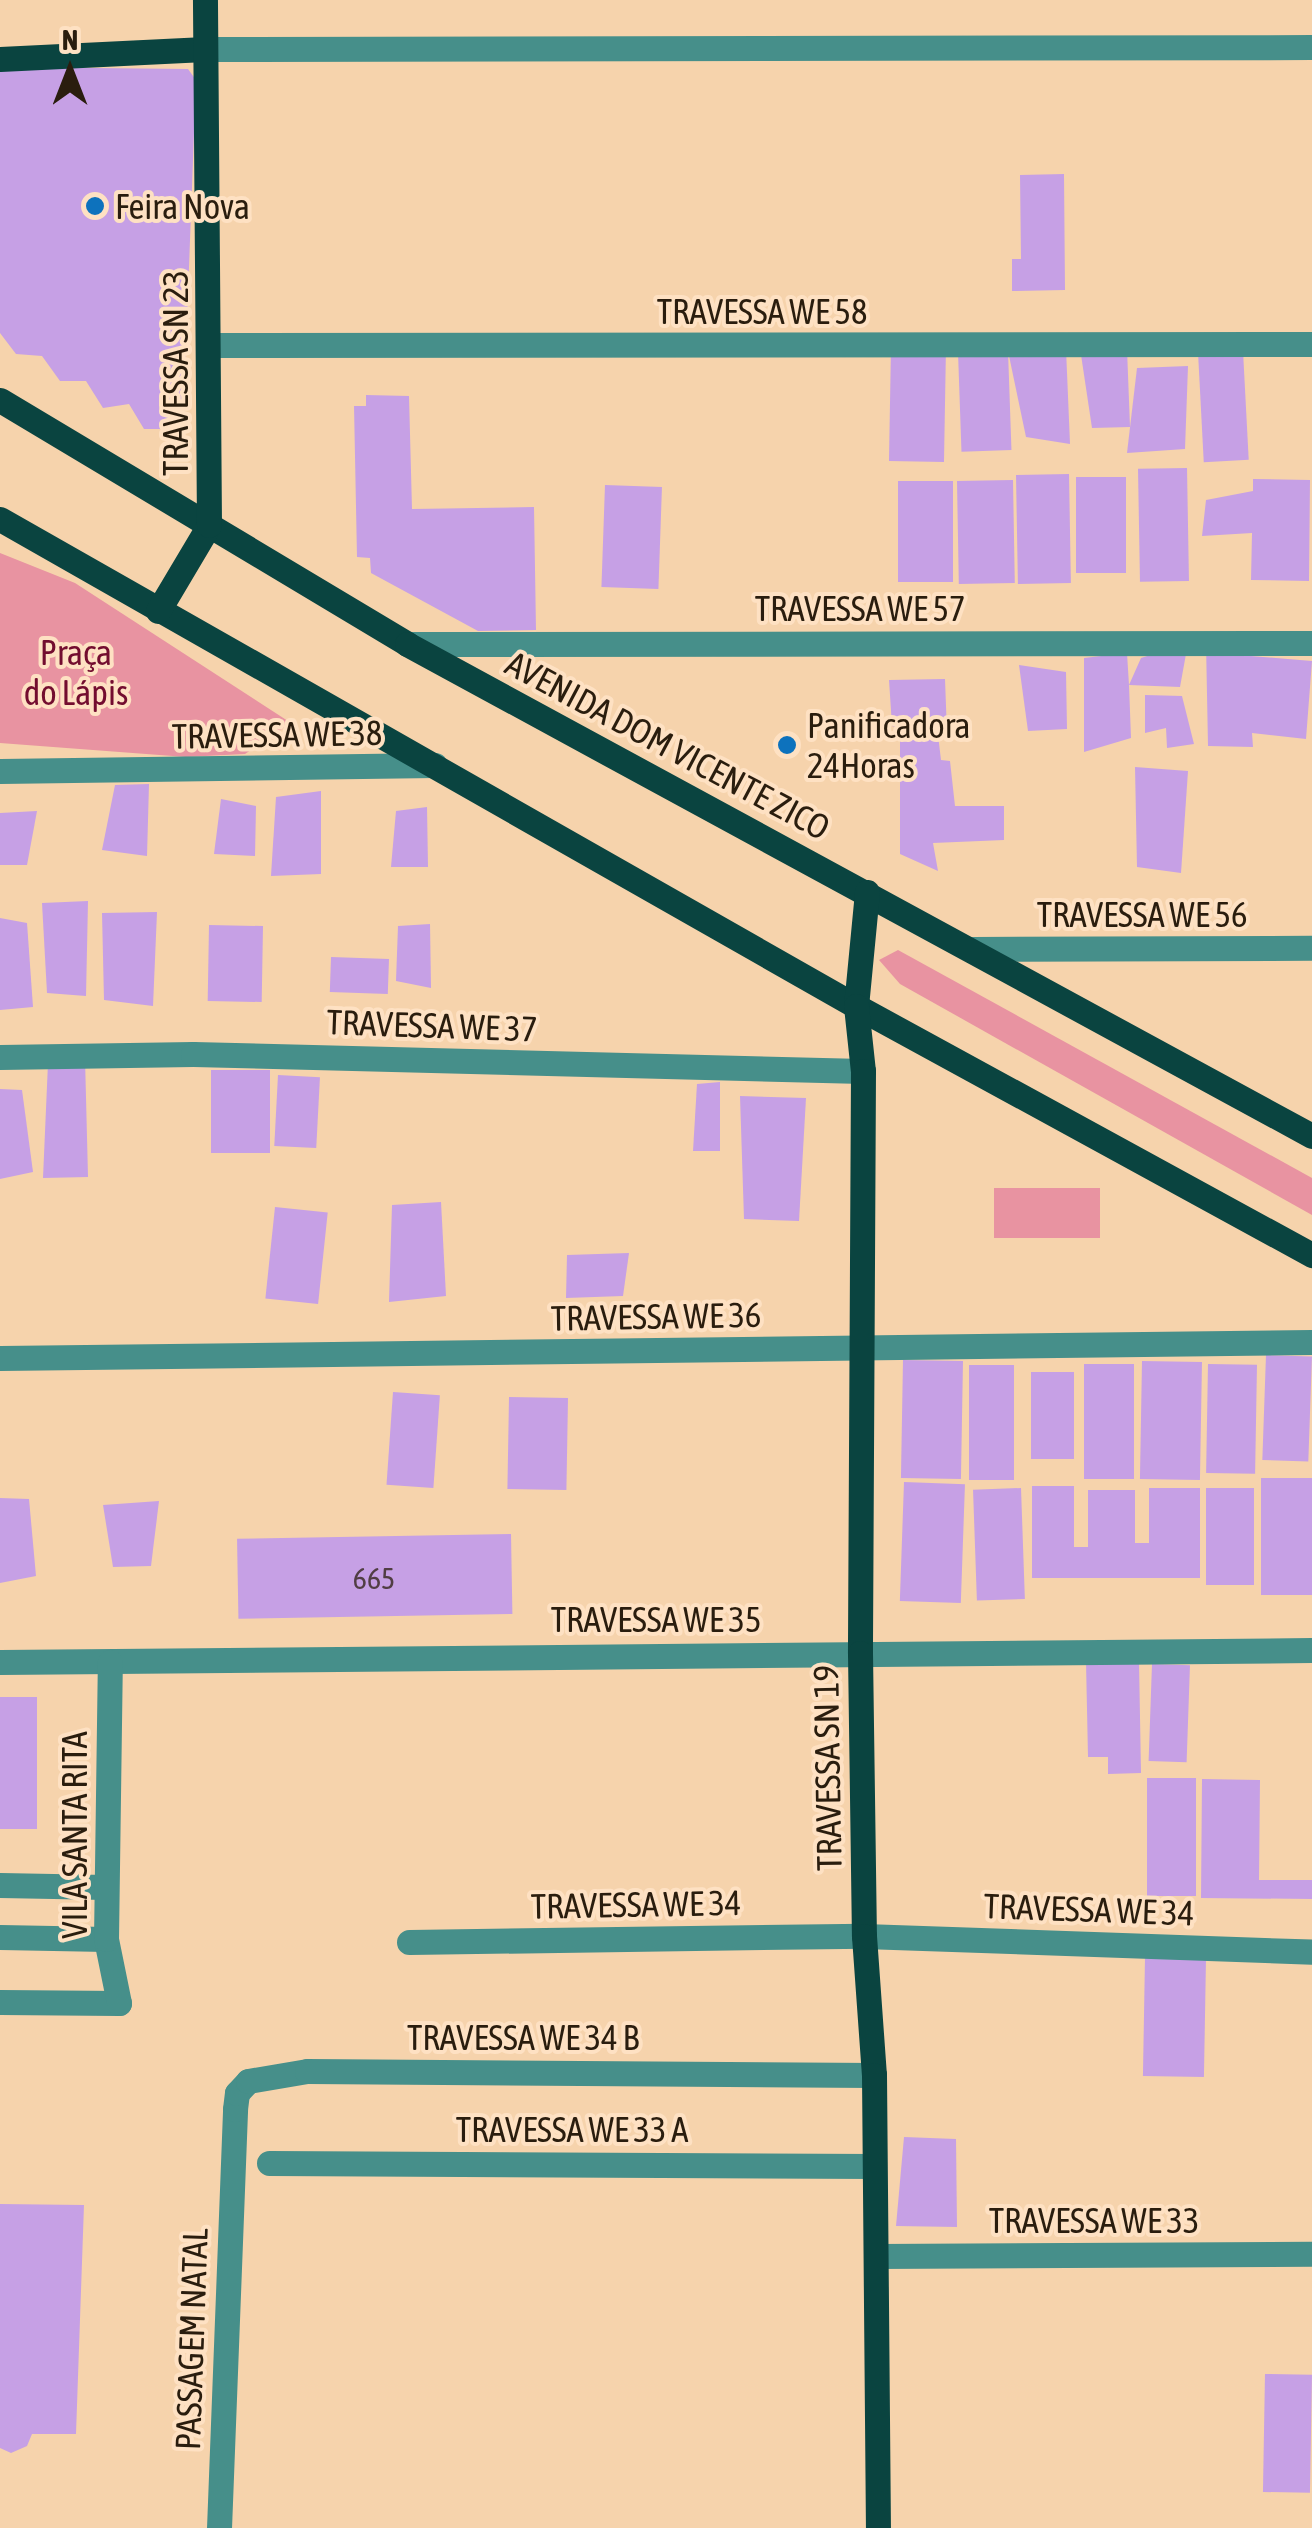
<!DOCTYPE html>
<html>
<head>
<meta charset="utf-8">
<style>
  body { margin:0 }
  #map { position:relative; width:1312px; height:2528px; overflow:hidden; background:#f6d3ac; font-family:"Asap Condensed",sans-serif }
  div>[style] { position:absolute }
  .green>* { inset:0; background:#e893a1; transform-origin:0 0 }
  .building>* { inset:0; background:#c6a0e5; transform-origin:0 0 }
  .minor>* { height:25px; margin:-12.5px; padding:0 12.5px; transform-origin:12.5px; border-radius:12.5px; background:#468f8a }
  .major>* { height:25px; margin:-12.5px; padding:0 12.5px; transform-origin:12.5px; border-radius:12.5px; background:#0a4440 }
  .dots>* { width:28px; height:28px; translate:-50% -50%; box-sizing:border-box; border:5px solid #fee1c3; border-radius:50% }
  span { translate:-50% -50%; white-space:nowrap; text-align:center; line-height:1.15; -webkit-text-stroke:8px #fee1c3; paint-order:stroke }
  .number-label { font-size:30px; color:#513e44 }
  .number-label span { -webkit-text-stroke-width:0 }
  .poi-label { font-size:35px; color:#2a1d0e }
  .left { translate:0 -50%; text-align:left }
  .street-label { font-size:35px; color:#2a1d0e }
  .park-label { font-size:35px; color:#730d2f }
  .north { position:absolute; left:20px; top:20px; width:100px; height:100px; -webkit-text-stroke:8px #fee1c3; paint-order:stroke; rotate:0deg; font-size:28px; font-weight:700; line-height:40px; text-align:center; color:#2a1d0e }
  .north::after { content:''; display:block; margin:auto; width:35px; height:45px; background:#2a1d0e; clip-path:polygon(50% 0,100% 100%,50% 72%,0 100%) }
</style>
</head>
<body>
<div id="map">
  <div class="green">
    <i style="clip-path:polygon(0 553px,75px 583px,291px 723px,245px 754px,186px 757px,0 743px)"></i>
    <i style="clip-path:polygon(898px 950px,1312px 1178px,1312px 1215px,900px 984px,879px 960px)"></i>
    <i style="left:994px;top:1188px;width:106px;height:50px"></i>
  </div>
  <div class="building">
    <i style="clip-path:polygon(0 67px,188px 69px,196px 80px,184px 401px,162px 429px,144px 429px,129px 404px,103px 408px,86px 381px,60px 381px,42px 356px,16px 354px,0 333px)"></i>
    <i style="clip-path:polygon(1064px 174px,1065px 290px,1012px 291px,1012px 259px,1021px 259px,1020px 175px)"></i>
    <i style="left:891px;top:346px;width:55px;height:115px;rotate:1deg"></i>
    <i style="clip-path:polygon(1080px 348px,1127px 349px,1130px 427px,1092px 428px)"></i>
    <i style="clip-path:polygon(1066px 349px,1070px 444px,1026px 437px,1008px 351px)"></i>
    <i style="left:1008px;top:351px;width:99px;height:50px;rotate:88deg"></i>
    <i style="left:1243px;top:351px;width:109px;height:45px;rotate:87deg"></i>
    <i style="clip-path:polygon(1188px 366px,1185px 449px,1127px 453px,1137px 368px)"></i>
    <i style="clip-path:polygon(366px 395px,409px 396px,412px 509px,534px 507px,536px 630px,478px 631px,371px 573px,370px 558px,357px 557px,354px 406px,366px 406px)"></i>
    <i style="left:1187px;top:468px;width:113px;height:49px;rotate:89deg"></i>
    <i style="left:1069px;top:474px;width:109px;height:53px;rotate:89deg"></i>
    <i style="left:1076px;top:477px;width:50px;height:96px"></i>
    <i style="clip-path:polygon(1253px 479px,1310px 480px,1309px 581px,1251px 580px,1252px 533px,1202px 536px,1206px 500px,1253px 491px)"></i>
    <i style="left:1013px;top:480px;width:103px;height:56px;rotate:89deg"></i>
    <i style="left:898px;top:481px;width:55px;height:101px"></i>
    <i style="left:605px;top:485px;width:57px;height:102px;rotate:2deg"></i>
    <i style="clip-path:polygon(1188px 643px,1180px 687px,1129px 685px,1131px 738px,1084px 752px,1084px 658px,1127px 653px,1129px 685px,1141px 658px)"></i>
    <i style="clip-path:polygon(1206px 643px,1250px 643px,1251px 656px,1312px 661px,1306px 739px,1252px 733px,1253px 747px,1208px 746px)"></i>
    <i style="clip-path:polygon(1019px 665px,1066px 672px,1067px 729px,1028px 731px)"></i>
    <i style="clip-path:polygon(945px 679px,947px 733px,938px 735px,941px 760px,950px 761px,955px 806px,1004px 806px,1004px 840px,933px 843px,938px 871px,900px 854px,900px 728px,892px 726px,889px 680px)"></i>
    <i style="clip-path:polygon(1145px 695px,1182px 696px,1194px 744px,1167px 748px,1166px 728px,1145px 733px)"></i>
    <i style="clip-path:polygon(1135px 767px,1188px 771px,1181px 873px,1137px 867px)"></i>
    <i style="clip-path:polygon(149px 784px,147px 856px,102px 850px,115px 785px)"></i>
    <i style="clip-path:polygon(321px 791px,321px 874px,271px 876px,276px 797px)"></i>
    <i style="clip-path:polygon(221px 799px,256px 806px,255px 856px,214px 854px)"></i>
    <i style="clip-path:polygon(427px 807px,428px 867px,391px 867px,396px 811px)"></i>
    <i style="clip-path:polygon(37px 811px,27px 865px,0 865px,0 813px)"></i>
    <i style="clip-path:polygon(88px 901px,86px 996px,47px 993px,42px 903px)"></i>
    <i style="clip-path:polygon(157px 912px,153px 1006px,104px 1000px,102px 913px)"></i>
    <i style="clip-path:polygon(0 918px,27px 923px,33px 1007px,0 1010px)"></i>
    <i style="clip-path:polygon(430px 924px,431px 988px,396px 981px,398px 926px)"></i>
    <i style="left:263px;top:926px;width:76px;height:54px;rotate:91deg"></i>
    <i style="left:389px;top:959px;width:35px;height:58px;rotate:92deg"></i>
    <i style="clip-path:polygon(85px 1058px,88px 1177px,43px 1178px,48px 1063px)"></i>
    <i style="left:270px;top:1070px;width:83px;height:59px;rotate:90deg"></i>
    <i style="left:278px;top:1075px;width:42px;height:71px;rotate:3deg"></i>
    <i style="clip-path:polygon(720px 1082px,720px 1151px,693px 1151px,697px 1084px)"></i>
    <i style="clip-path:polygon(0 1089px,22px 1090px,33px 1172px,0 1179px)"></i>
    <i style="clip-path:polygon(740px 1096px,806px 1098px,799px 1221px,744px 1219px)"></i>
    <i style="clip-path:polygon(441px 1202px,446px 1296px,389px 1302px,392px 1205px)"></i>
    <i style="left:275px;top:1207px;width:53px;height:92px;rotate:6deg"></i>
    <i style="clip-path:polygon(629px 1253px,623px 1296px,566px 1298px,567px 1255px)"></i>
    <i style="left:1266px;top:1355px;width:46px;height:105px;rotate:2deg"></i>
    <i style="left:903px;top:1360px;width:60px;height:118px;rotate:1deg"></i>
    <i style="left:1142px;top:1361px;width:60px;height:118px;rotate:1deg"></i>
    <i style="left:1084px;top:1364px;width:50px;height:115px"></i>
    <i style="left:1208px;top:1364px;width:49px;height:109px;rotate:1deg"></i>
    <i style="left:969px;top:1365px;width:45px;height:115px"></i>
    <i style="left:1031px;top:1372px;width:43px;height:87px"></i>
    <i style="left:393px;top:1392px;width:47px;height:93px;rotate:4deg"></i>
    <i style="left:568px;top:1398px;width:92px;height:59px;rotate:91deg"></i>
    <i style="left:1261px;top:1478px;width:51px;height:117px"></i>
    <i style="left:904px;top:1482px;width:61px;height:119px;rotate:2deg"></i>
    <i style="clip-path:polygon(1032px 1486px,1074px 1486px,1074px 1547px,1088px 1547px,1088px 1490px,1135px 1490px,1135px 1543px,1149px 1543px,1149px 1488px,1200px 1488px,1200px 1578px,1032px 1578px)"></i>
    <i style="left:1021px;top:1488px;width:111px;height:48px;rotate:88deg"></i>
    <i style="left:1206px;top:1488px;width:48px;height:97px"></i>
    <i style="clip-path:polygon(0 1498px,29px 1499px,36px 1576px,0 1583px)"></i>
    <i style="clip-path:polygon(159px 1501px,151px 1566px,113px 1567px,103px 1505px)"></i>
    <i style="left:511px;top:1534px;width:80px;height:274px;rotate:89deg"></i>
    <i style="clip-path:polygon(1139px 1661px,1141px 1773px,1108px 1774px,1108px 1757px,1088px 1757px,1086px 1662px)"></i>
    <i style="left:1152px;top:1664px;width:38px;height:97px;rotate:2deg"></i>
    <i style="left:37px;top:1697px;width:132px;height:37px;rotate:90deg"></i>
    <i style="left:1147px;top:1778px;width:49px;height:118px"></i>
    <i style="clip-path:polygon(1202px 1779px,1260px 1780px,1259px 1880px,1312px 1880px,1312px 1899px,1201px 1898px)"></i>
    <i style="left:1145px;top:1958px;width:61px;height:118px;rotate:1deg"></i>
    <i style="clip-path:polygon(904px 2137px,956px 2139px,957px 2227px,896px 2226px)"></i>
    <i style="clip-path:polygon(0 2204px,84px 2205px,76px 2434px,32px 2434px,27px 2446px,11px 2453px,0 2448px)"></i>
    <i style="left:1265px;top:2374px;width:47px;height:118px;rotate:1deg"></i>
  </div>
  <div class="minor">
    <i style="left:205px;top:49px;width:1107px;rotate:-0.1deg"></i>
    <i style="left:211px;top:345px;width:1101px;rotate:-0.05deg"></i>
    <i style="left:407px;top:644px;width:905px;rotate:-0.06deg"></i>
    <i style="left:0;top:771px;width:435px;rotate:-0.8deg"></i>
    <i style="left:973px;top:949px;width:339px;rotate:-0.2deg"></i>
    <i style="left:0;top:1057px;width:193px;rotate:-0.9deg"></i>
    <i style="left:193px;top:1054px;width:670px;rotate:1.45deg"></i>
    <i style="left:0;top:1358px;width:1312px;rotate:-0.7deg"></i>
    <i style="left:0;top:1662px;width:1312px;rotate:-0.52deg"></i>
    <i style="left:0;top:1885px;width:106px;rotate:1.1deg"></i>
    <i style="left:0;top:1937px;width:106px;rotate:1.1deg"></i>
    <i style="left:409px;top:1942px;width:455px;rotate:-0.8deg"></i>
    <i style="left:864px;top:1936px;width:448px;rotate:2deg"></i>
    <i style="left:0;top:2002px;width:119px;rotate:0.5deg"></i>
    <i style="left:119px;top:2003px;width:65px;rotate:-101.5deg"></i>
    <i style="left:106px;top:1939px;width:277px;rotate:-89.2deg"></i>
    <i style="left:269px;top:2163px;width:605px;rotate:0.28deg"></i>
    <i style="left:876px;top:2256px;width:436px;rotate:-0.3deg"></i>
    <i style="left:219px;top:2528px;width:419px;rotate:-87.8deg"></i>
    <i style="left:235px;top:2109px;width:16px;rotate:-83deg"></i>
    <i style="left:237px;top:2093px;width:16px;rotate:-47deg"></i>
    <i style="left:248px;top:2081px;width:60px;rotate:-9.6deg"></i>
    <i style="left:307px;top:2071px;width:567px;rotate:0.4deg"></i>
  </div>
  <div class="major">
    <i style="left:0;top:59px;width:205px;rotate:-2.8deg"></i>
    <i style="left:0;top:400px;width:475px;rotate:30.9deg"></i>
    <i style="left:407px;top:644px;width:1030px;rotate:28.53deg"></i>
    <i style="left:0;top:519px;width:985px;rotate:29.64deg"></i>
    <i style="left:856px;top:1006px;width:520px;rotate:28.64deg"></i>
    <i style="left:158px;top:611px;width:100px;rotate:-59.3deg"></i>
    <i style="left:209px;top:525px;width:525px;rotate:-90.44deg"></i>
    <i style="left:867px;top:892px;width:115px;rotate:95.5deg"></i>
    <i style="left:856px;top:1006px;width:65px;rotate:83.9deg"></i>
    <i style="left:863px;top:1071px;width:582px;rotate:90.3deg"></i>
    <i style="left:860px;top:1653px;width:283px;rotate:89.2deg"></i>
    <i style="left:864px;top:1936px;width:139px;rotate:85.9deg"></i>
    <i style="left:874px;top:2075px;width:453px;rotate:89.5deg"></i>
  </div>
  <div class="dots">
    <i style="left:95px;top:206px;background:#0d72bd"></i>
    <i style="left:787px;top:745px;background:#0d72bd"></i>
  </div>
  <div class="number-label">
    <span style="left:374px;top:1578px">665</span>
  </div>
  <div class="poi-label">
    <span class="left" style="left:115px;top:206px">Feira Nova</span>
    <span class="left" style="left:807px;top:745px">Panificadora<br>24Horas</span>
  </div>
  <div class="street-label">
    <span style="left:762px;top:311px">TRAVESSA WE 58</span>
    <span style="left:175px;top:373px;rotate:-90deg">TRAVESSA SN 23</span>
    <span style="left:860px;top:608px">TRAVESSA WE 57</span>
    <span style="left:277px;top:734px;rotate:-1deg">TRAVESSA WE 38</span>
    <span style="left:668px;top:745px;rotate:28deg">AVENIDA DOM VICENTE ZICO</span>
    <span style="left:1142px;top:914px">TRAVESSA WE 56</span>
    <span style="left:432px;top:1025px;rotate:2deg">TRAVESSA WE 37</span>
    <span style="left:656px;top:1316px;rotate:-1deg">TRAVESSA WE 36</span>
    <span style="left:656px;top:1619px">TRAVESSA WE 35</span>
    <span style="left:827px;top:1768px;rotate:-91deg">TRAVESSA SN 19</span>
    <span style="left:74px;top:1835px;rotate:-90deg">VILA SANTA RITA</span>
    <span style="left:636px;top:1904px;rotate:-1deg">TRAVESSA WE 34</span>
    <span style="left:1089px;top:1909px;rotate:2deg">TRAVESSA WE 34</span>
    <span style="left:523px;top:2037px">TRAVESSA WE 34 B</span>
    <span style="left:572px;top:2129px">TRAVESSA WE 33 A</span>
    <span style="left:1094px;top:2220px">TRAVESSA WE 33</span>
    <span style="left:191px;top:2339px;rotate:-88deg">PASSAGEM NATAL</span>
  </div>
  <div class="park-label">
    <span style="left:76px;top:672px">Praça<br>do Lápis</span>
  </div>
  <div class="north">N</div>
</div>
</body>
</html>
